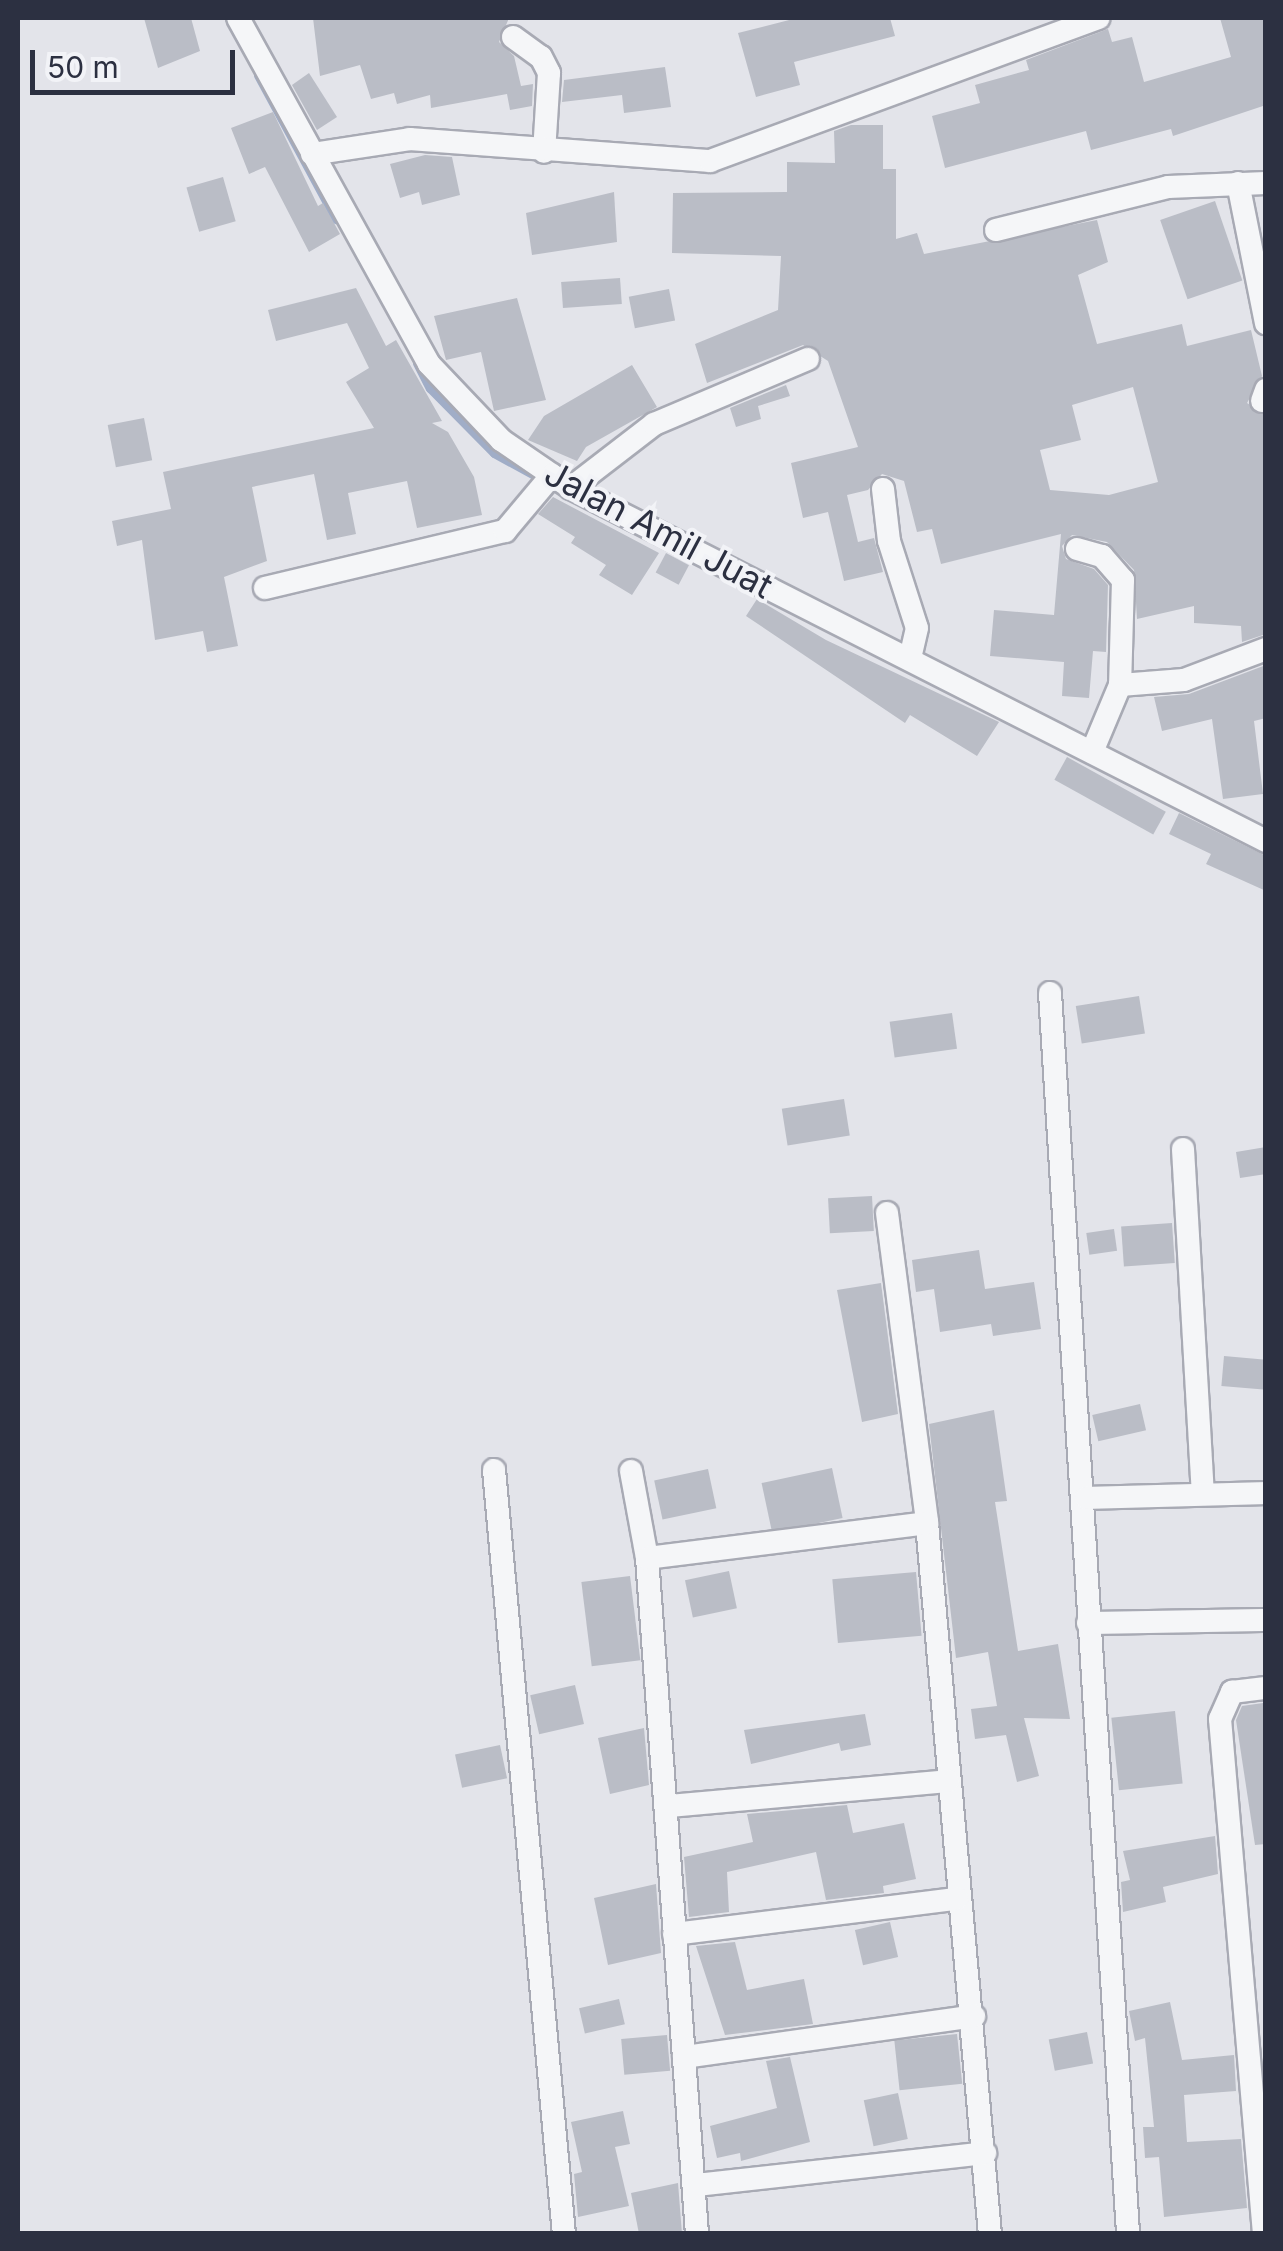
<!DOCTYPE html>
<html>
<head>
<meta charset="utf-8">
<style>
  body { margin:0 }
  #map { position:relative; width:1283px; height:2251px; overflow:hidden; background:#e3e4ea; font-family:Inter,sans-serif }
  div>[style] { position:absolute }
  .stream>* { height:9px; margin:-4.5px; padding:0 4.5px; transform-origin:4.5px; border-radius:4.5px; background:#a0adc7 }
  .building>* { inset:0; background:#babdc6; transform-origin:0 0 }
  .roads { filter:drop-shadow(2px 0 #a8aab4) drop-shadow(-2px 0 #a8aab4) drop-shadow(0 2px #a8aab4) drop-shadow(0 -2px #a8aab4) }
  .minor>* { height:22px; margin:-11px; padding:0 11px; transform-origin:11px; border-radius:11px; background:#f5f6f8 }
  span { translate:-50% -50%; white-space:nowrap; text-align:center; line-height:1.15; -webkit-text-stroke:8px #f2f3f7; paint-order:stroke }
  .street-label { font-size:35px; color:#2c3041 }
  .frame { position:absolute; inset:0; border:20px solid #2c3041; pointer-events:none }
  .scale { position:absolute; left:30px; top:50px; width:205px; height:45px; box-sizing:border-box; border:5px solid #2c3041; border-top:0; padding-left:12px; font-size:30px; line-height:35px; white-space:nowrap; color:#2c3041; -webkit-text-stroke:8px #f2f3f7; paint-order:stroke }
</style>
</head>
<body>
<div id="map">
  <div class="stream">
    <i style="left:258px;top:75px;width:164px;rotate:61.6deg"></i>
    <i style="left:417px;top:363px;width:28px;rotate:63deg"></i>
    <i style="left:430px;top:388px;width:91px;rotate:45.4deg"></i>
    <i style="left:494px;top:453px;width:46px;rotate:28.8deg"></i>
  </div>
  <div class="building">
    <i style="clip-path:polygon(144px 18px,191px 18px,200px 51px,158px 68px)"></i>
    <i style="clip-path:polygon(313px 18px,509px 18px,499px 42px,514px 56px,521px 86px,533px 84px,532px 106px,510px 110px,507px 94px,431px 108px,430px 95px,397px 104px,394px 93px,371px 99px,360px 65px,320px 76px)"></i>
    <i style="clip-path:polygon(797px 18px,890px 18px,895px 36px,794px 62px,800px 85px,756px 97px,738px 33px)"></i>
    <i style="clip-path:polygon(1220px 18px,1266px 18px,1266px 105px,1173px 136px,1171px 129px,1091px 150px,1086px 131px,945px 168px,932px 116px,980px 103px,975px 85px,1029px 70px,1026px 60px,1108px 29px,1112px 42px,1132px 37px,1144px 82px,1231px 57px)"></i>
    <i style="clip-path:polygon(665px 67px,671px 107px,624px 113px,622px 95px,562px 102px,564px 80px)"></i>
    <i style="clip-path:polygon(309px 73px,337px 117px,317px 130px,292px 85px)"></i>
    <i style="clip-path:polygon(273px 112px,318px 206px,323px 203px,340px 234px,309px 252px,265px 167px,249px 174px,231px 128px)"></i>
    <i style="clip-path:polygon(evenodd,851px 125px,883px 125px,883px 169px,896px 169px,896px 239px,917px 233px,924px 254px,1097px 220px,1108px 262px,1078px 275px,1097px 344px,1182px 324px,1187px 346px,1251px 330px,1262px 376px,1247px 403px,1266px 415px,1266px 634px,1242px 642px,1241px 626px,1194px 623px,1194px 606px,1137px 619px,1134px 570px,1107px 542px,1072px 535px,1062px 546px,1066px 559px,1094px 569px,1108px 585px,1106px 652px,1093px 651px,1089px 698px,1062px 696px,1064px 662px,990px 656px,994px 610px,1054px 615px,1061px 534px,941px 564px,932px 529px,917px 532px,904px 481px,882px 474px,868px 490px,847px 495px,858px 542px,874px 538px,883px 572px,844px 581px,828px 512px,803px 518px,791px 463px,858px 447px,828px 361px,803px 345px,707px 383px,695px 344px,778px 310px,781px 256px,672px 253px,673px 193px,787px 192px,787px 162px,835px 163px,834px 131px,851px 125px,1133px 387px,1158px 482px,1109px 495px,1050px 490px,1040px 450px,1081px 440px,1072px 405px,1133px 387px)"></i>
    <i style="clip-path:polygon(425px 155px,452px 157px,460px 195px,422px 205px,419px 192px,400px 198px,390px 164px)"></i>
    <i style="left:223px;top:177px;width:46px;height:38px;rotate:74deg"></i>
    <i style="clip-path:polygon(614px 192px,617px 242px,532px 255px,526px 213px)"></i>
    <i style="left:1215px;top:201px;width:84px;height:58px;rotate:71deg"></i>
    <i style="left:620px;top:278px;width:26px;height:59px;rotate:86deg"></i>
    <i style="clip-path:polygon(356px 288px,386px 346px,396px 340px,442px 421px,432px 423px,448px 432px,474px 477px,482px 515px,417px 528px,407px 481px,348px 493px,356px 534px,327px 540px,314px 474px,252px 487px,267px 561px,224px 577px,238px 646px,207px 652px,203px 631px,155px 640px,142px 540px,117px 546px,112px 521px,171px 509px,163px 472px,374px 428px,346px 382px,369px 368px,347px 323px,276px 341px,268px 310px)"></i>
    <i style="left:669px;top:289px;width:32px;height:41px;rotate:79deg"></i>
    <i style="clip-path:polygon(517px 298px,546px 400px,494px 411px,481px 352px,446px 360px,434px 316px)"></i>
    <i style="clip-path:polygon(632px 365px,657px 407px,586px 447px,577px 461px,528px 440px,544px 416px)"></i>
    <i style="clip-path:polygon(786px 385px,790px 396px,758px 406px,761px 419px,736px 427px,730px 408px)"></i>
    <i style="left:144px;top:418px;width:43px;height:37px;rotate:79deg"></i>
    <i style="clip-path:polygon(553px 497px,659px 553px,632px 595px,599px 575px,606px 565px,571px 543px,575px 537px,538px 514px)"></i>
    <i style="left:666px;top:553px;width:26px;height:22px;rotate:28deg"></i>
    <i style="clip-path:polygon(757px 599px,826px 640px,999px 722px,977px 756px,910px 715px,905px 723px,746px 616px)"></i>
    <i style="clip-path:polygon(1266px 665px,1266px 718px,1254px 721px,1263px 794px,1223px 799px,1212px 719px,1162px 731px,1154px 697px,1189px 694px)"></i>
    <i style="left:1067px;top:757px;width:113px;height:26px;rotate:29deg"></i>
    <i style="clip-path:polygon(1179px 813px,1266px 856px,1266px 891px,1206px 864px,1211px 854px,1169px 834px)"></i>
    <i style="left:1139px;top:996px;width:38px;height:64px;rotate:81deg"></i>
    <i style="left:952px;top:1013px;width:36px;height:63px;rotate:82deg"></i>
    <i style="left:844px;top:1099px;width:37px;height:63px;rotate:81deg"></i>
    <i style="clip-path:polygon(1266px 1147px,1266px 1174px,1240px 1178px,1236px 1152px)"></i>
    <i style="left:872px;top:1196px;width:35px;height:44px;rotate:87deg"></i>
    <i style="left:1172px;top:1223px;width:40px;height:51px;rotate:86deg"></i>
    <i style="left:1114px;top:1229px;width:22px;height:28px;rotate:82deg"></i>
    <i style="clip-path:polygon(979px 1250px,985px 1289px,1034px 1282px,1041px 1329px,993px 1336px,991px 1324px,940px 1332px,934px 1289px,916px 1292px,912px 1260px)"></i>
    <i style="clip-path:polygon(881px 1283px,898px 1414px,862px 1422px,837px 1290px)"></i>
    <i style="left:1224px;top:1356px;width:42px;height:30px;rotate:5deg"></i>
    <i style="left:1140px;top:1404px;width:27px;height:49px;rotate:77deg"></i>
    <i style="clip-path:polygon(994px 1410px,1007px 1501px,995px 1502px,1018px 1651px,1058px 1644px,1070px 1719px,1024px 1718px,1039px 1776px,1017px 1782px,1006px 1735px,975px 1739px,971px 1709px,997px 1706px,988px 1652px,956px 1658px,929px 1424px)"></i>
    <i style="left:832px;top:1468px;width:51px;height:72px;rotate:78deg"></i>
    <i style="left:708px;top:1469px;width:40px;height:55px;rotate:78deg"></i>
    <i style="left:729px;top:1571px;width:38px;height:45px;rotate:78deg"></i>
    <i style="left:916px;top:1572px;width:64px;height:84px;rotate:85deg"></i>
    <i style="left:630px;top:1576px;width:85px;height:49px;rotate:83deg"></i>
    <i style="left:575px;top:1685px;width:40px;height:46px;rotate:77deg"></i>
    <i style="clip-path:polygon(1263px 1703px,1266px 1844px,1255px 1845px,1236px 1720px,1242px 1706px)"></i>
    <i style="left:1175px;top:1711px;width:73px;height:64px;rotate:84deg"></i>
    <i style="clip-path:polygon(865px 1714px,871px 1745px,841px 1751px,839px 1743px,751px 1764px,744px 1730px)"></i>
    <i style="clip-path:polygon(644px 1728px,649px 1785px,610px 1794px,598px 1738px)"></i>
    <i style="left:500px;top:1745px;width:34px;height:46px;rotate:78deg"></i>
    <i style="clip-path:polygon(847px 1805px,853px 1833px,904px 1823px,916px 1879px,883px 1886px,884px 1893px,826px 1900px,816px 1852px,727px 1872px,729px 1912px,689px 1917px,684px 1857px,753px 1842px,747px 1814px)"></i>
    <i style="clip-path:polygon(1215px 1836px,1218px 1874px,1163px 1887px,1166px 1902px,1123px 1912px,1121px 1882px,1130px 1880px,1123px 1851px)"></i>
    <i style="clip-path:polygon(656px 1884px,661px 1953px,608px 1965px,594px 1898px)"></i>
    <i style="left:890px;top:1922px;width:36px;height:36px;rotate:77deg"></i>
    <i style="clip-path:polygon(735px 1942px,747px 1990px,804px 1979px,813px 2024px,725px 2035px,696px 1946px)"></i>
    <i style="left:619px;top:1999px;width:26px;height:41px;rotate:77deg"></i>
    <i style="clip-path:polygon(1170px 2002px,1182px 2060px,1234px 2055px,1236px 2091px,1184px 2095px,1187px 2142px,1241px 2139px,1247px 2208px,1164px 2217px,1159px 2157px,1145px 2158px,1143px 2127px,1154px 2127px,1145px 2038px,1135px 2041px,1129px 2011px)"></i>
    <i style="left:1087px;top:2032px;width:32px;height:39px;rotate:79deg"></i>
    <i style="left:957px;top:2034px;width:50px;height:63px;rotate:84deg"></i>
    <i style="left:667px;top:2035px;width:36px;height:46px;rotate:85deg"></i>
    <i style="clip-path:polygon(790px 2057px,810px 2142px,741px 2161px,740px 2153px,717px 2158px,710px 2126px,777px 2108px,766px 2061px)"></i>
    <i style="left:898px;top:2093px;width:47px;height:35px;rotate:78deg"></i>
    <i style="clip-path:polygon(623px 2111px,630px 2144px,615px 2147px,629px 2206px,578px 2217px,574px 2174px,582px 2172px,571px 2122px)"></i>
    <i style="clip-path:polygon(678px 2183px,682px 2234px,639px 2234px,631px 2193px)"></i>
  </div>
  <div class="roads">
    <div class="minor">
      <i style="left:238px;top:18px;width:395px;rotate:61.1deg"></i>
      <i style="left:429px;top:364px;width:105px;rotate:46.5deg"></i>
      <i style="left:501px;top:440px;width:85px;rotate:34.4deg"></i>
      <i style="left:571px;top:488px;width:780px;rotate:26.93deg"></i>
      <i style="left:513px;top:37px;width:34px;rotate:36deg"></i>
      <i style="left:541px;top:57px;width:18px;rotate:63deg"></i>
      <i style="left:549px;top:73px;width:79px;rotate:93.6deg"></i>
      <i style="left:312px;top:154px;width:99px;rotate:-8.7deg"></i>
      <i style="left:410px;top:139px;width:301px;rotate:4.2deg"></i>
      <i style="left:710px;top:161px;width:414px;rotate:-20.2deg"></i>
      <i style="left:1238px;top:183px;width:143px;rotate:78.7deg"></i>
      <i style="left:996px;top:230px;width:177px;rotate:-14deg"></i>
      <i style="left:1168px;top:187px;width:98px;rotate:-2.3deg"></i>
      <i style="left:1262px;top:401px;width:12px;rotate:-70deg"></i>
      <i style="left:571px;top:488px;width:105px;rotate:-37.6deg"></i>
      <i style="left:654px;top:424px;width:167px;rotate:-22.9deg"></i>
      <i style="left:883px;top:489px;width:52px;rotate:83.4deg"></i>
      <i style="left:889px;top:541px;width:91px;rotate:72.2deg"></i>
      <i style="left:917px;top:628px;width:32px;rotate:103deg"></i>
      <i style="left:1077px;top:549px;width:26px;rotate:16deg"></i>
      <i style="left:1102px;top:556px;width:32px;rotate:49deg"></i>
      <i style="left:1123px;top:580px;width:105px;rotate:91.6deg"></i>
      <i style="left:265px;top:588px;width:247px;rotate:-13.4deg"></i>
      <i style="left:505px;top:531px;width:73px;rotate:-50deg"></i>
      <i style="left:1092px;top:752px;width:73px;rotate:-67.3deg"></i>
      <i style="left:1120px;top:685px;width:64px;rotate:-4.5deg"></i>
      <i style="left:1184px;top:680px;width:88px;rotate:-20.7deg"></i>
      <i style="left:1050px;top:993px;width:1243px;rotate:86.4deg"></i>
      <i style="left:1183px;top:1149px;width:344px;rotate:86.7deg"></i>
      <i style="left:887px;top:1213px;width:313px;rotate:82.6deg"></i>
      <i style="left:927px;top:1523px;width:714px;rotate:84.94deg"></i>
      <i style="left:494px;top:1470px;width:767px;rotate:84.77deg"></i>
      <i style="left:631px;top:1471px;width:88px;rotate:79.6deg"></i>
      <i style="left:1086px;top:1498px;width:180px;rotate:-1.6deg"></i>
      <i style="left:1088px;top:1623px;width:178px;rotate:-1deg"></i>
      <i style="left:669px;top:1806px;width:280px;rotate:-5.1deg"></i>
      <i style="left:674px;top:1934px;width:285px;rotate:-7.1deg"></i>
      <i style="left:684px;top:2057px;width:293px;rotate:-8deg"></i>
      <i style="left:696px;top:2185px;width:291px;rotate:-6.3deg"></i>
      <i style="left:697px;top:2234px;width:678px;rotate:-94.23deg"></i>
      <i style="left:647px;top:1558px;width:282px;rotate:-7.1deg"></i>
      <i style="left:1264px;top:2234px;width:517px;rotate:-94.88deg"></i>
      <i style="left:1220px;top:1719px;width:30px;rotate:-66deg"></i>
      <i style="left:1232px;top:1692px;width:34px;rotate:-7deg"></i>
    </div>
  </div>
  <div class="street-label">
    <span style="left:659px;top:529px;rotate:28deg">Jalan Amil Juat</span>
  </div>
  <div class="frame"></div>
  <div class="scale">50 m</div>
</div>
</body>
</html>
